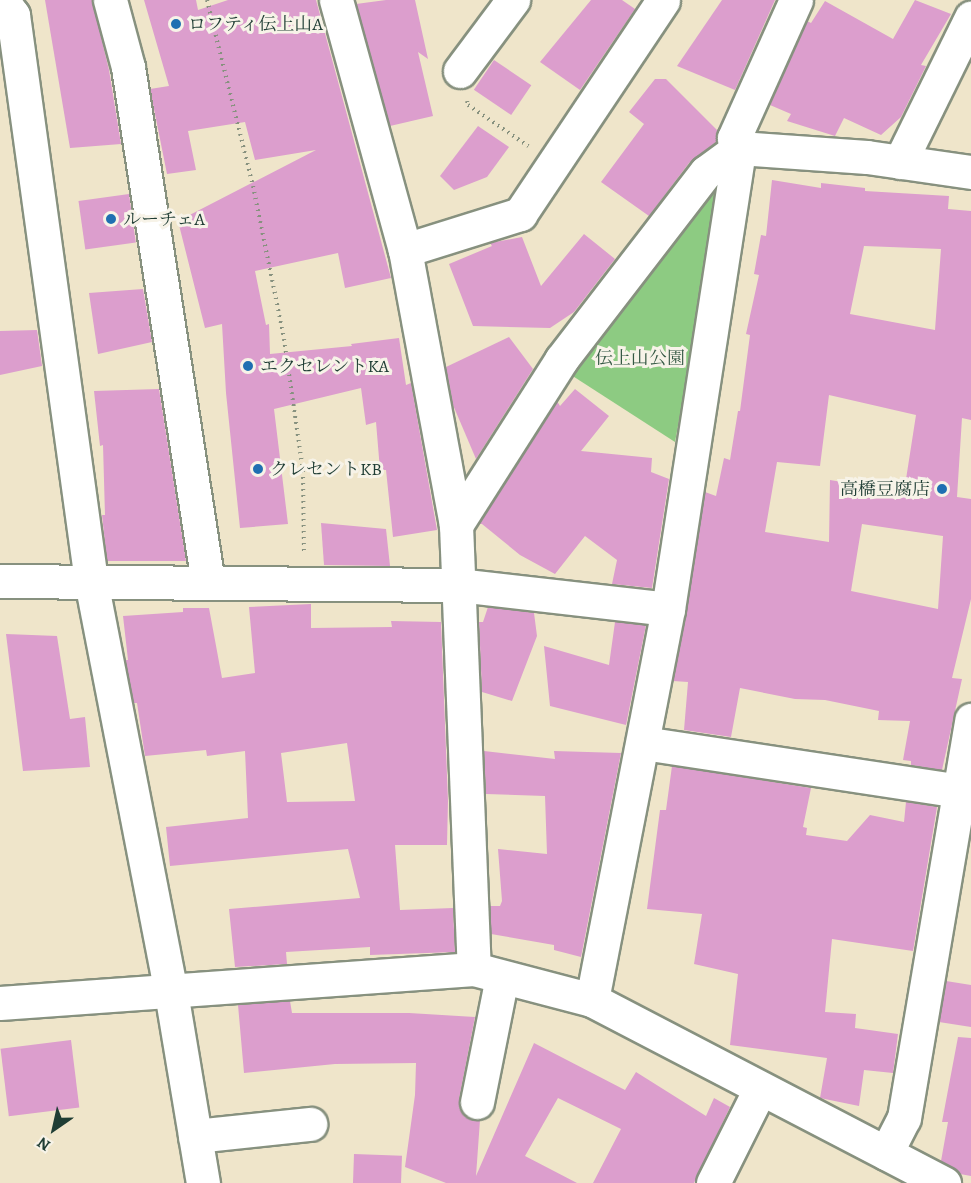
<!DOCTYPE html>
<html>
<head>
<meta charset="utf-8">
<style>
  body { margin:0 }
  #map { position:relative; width:971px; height:1183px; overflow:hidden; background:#efe5ca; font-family:Alegreya,"Noto Serif JP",serif }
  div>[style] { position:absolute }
  .green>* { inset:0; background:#8dcb82 }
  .building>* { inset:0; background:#dc9ecd; transform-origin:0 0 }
  .path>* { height:4px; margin-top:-2px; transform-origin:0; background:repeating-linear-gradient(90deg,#87917f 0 1.5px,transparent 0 6px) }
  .roads { filter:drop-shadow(2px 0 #87917f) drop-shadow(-2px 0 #87917f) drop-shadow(0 2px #87917f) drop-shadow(0 -2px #87917f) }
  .minor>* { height:33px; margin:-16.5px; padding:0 16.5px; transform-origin:16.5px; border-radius:16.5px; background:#fff }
  .dots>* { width:16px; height:16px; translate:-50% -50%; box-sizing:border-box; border:3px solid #f7f3e8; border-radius:50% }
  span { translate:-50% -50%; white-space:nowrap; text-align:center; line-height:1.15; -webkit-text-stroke:6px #f7f3e8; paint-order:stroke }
  .poi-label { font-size:18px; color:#1f3d34 }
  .left { translate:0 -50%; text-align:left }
  .right { translate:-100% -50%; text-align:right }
  .park-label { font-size:18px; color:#355944 }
  .north { position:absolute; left:24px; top:1099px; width:60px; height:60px; -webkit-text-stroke:4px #f7f3e8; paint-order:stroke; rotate:214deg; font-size:16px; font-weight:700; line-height:24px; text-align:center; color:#1f3d34 }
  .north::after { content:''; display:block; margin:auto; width:21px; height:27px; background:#1f3d34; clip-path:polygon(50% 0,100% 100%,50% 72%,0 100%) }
</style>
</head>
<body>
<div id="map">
  <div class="green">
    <i style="clip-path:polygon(706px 186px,720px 198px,675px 442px,568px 373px)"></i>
  </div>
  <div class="building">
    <i style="clip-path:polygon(45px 0,92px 0,109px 70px,121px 144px,70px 148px)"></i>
    <i style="clip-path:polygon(144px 0,196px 0,198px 10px,228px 0,316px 0,391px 278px,345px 288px,338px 253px,255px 271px,266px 325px,269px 324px,270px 354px,352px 346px,351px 344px,399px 338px,406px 385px,411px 383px,437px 530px,393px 537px,386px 470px,380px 470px,376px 422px,366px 425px,361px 388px,274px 409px,288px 524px,240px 528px,226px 393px,222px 324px,205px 328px,178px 221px,316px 150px,255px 160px,245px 122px,188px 131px,196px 170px,167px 174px,150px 89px,169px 86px)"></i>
    <i style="clip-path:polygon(386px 0,415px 0,428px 59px,418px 52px,433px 116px,390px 126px,356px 4px)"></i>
    <i style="clip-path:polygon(591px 0,622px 0,635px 9px,580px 90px,540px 62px)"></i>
    <i style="clip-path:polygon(722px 0,775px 0,735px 90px,677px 66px)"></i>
    <i style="clip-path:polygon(915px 0,951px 14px,921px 65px,926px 66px,901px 117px,881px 135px,844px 118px,835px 136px,787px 121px,791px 114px,770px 105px,807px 21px,811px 23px,825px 1px,893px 39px)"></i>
    <i style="left:494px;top:60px;width:45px;height:36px;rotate:34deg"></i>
    <i style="clip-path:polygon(655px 79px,666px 79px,717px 130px,716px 142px,689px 163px,649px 216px,601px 182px,644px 124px,629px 112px)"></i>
    <i style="clip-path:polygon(478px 126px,509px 147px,487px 177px,454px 190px,440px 176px)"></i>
    <i style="clip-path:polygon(evenodd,772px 180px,821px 188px,821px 183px,865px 188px,865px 191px,949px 196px,948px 209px,971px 211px,971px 420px,962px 418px,957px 497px,971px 499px,971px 599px,952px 678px,962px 679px,942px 770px,911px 765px,911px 761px,903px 760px,910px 721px,878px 720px,879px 711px,825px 700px,795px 699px,740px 688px,731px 737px,684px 730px,688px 682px,673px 681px,705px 492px,716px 496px,724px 458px,730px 460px,738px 411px,740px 411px,750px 335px,746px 334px,759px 275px,754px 274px,761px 235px,766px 236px,772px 180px,864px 246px,941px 249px,935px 330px,850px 314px,864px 246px,772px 180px,829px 395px,916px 415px,904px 492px,830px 480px,829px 542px,765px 532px,777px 462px,820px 466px,829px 395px,772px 180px,862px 524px,943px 536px,938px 609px,851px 591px,862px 524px)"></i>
    <i style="left:129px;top:194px;width:49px;height:51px;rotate:82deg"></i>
    <i style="clip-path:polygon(584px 234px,615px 259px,574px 312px,550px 328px,473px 326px,449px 264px,492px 246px,490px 243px,522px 237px,541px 286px)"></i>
    <i style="clip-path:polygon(143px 289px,152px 342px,98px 354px,89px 293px)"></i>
    <i style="clip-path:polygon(37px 330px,42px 366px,0 375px,0 331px)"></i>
    <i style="clip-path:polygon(509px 337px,533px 369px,476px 459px,453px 405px,446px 367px)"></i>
    <i style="clip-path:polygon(159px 389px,186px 561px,107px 561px,102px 515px,105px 515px,103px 445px,100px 446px,94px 391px)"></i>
    <i style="clip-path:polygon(575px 389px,609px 416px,581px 451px,652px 458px,651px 472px,669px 479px,652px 588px,612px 584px,617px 560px,585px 536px,555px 574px,520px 555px,482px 524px,479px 524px,557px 401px,560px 406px)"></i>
    <i style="clip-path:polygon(321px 523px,386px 529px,390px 566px,324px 565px)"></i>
    <i style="clip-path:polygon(evenodd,311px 604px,311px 628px,392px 627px,391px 621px,441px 622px,448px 801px,447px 845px,395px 845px,400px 910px,453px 908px,455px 952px,370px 955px,370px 947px,286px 952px,287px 964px,235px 967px,229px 909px,360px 898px,348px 849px,170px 866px,166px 827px,248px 818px,245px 751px,207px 756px,206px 750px,145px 756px,137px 703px,134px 703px,125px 660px,128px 660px,123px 616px,183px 612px,183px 608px,209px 608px,222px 678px,255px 673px,249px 607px,311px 604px,347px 743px,355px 801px,287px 802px,281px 753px,347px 743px)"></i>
    <i style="clip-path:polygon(488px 607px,534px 613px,537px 636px,512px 701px,482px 692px,479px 622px,483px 622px)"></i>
    <i style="clip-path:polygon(615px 622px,646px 625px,626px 725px,550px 706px,544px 646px,609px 665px)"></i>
    <i style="clip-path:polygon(6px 634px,57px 636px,70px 719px,85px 717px,90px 767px,23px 771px)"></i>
    <i style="clip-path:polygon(484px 751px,555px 759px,554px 751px,621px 753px,581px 957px,554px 950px,554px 945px,491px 934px,490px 906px,500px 906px,502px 901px,498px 849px,547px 854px,545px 796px,486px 794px)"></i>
    <i style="clip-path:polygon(672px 766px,811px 788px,803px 827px,807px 828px,806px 835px,847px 841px,870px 815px,904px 822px,906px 802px,937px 807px,913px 951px,832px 939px,825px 1012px,856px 1014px,855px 1028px,898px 1034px,893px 1073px,864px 1070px,859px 1106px,820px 1098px,827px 1058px,730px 1045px,738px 974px,694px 964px,702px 914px,647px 909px,660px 810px,666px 810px)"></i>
    <i style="clip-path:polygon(946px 981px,971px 985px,971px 1027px,939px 1022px)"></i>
    <i style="clip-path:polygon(290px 1001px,292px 1013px,409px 1013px,475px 1017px,459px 1099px,459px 1107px,464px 1116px,473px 1120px,480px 1120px,476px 1176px,534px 1043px,625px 1090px,636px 1072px,706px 1116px,714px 1098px,730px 1107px,694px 1183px,593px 1183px,621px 1129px,558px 1098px,525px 1156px,577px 1183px,446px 1183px,405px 1167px,415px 1095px,416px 1063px,335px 1064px,244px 1073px,238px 1005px)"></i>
    <i style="clip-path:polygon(958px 1037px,971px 1038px,971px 1176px,960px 1174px,941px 1161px,948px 1122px,942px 1122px)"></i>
    <i style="left:71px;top:1040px;width:68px;height:71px;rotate:83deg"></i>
    <i style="left:354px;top:1154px;width:48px;height:29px;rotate:2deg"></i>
  </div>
  <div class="path">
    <i style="left:207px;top:0;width:192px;rotate:76.1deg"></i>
    <i style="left:253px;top:186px;width:156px;rotate:78.5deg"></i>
    <i style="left:284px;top:339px;width:133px;rotate:81.8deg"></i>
    <i style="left:303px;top:471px;width:82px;rotate:89.3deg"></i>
    <i style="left:467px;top:101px;width:4px;rotate:76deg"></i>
    <i style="left:468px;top:105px;width:73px;rotate:34.3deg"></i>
  </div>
  <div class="roads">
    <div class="minor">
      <i style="left:2px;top:0;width:19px;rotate:54deg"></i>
      <i style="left:13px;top:15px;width:571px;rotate:82.15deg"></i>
      <i style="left:91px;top:581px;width:419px;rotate:79deg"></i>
      <i style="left:171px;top:992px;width:194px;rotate:80.5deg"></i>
      <i style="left:110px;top:0;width:69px;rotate:75deg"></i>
      <i style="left:128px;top:67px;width:522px;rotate:81.19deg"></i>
      <i style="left:336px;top:0;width:259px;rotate:74.6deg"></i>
      <i style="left:405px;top:250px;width:280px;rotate:79.5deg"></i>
      <i style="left:456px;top:525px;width:444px;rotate:87.7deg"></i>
      <i style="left:460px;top:71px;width:89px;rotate:-53.3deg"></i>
      <i style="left:900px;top:162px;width:161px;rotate:-63.8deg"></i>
      <i style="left:405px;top:250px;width:121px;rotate:-17.4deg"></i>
      <i style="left:520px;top:214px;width:257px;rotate:-56.2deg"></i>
      <i style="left:456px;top:525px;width:196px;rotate:-57.5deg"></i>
      <i style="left:561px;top:360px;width:237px;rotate:-52.4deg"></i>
      <i style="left:706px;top:172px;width:41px;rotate:-36deg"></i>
      <i style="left:739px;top:148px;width:11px;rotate:-117deg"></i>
      <i style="left:734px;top:138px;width:151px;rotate:-65.8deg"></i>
      <i style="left:0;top:581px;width:458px;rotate:0.5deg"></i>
      <i style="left:458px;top:585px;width:211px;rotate:6.5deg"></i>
      <i style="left:643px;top:743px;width:320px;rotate:8.6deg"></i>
      <i style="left:592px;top:1000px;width:398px;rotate:-79deg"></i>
      <i style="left:668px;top:609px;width:466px;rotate:-81.2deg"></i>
      <i style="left:739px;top:148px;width:128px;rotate:4deg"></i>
      <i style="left:867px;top:157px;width:105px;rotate:8.2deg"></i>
      <i style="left:0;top:1003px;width:475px;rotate:-4.1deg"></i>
      <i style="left:474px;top:969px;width:122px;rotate:14.7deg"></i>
      <i style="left:592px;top:1000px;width:397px;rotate:27.5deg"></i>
      <i style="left:477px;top:1102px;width:127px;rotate:-78.7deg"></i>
      <i style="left:195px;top:1136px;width:116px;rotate:-6deg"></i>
      <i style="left:886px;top:1153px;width:39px;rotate:-63deg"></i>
      <i style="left:904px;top:1118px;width:404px;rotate:-80.4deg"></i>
      <i style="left:713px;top:1183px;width:105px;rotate:-63.4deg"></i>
    </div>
  </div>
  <div class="dots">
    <i style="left:176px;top:24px;background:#1f6fb2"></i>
    <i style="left:111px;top:219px;background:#1f6fb2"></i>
    <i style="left:248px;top:366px;background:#1f6fb2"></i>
    <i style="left:258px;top:469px;background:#1f6fb2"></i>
    <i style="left:942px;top:489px;background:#1f6fb2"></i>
  </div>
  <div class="poi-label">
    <span class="left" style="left:188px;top:24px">ロフティ伝上山A</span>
    <span class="left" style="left:123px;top:219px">ルーチェA</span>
    <span class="left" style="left:260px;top:366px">エクセレントKA</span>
    <span class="left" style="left:270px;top:469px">クレセントKB</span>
    <span class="right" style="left:930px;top:489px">高橋豆腐店</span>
  </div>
  <div class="park-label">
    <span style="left:640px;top:358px">伝上山公園</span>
  </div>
  <div class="north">N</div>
</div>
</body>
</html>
